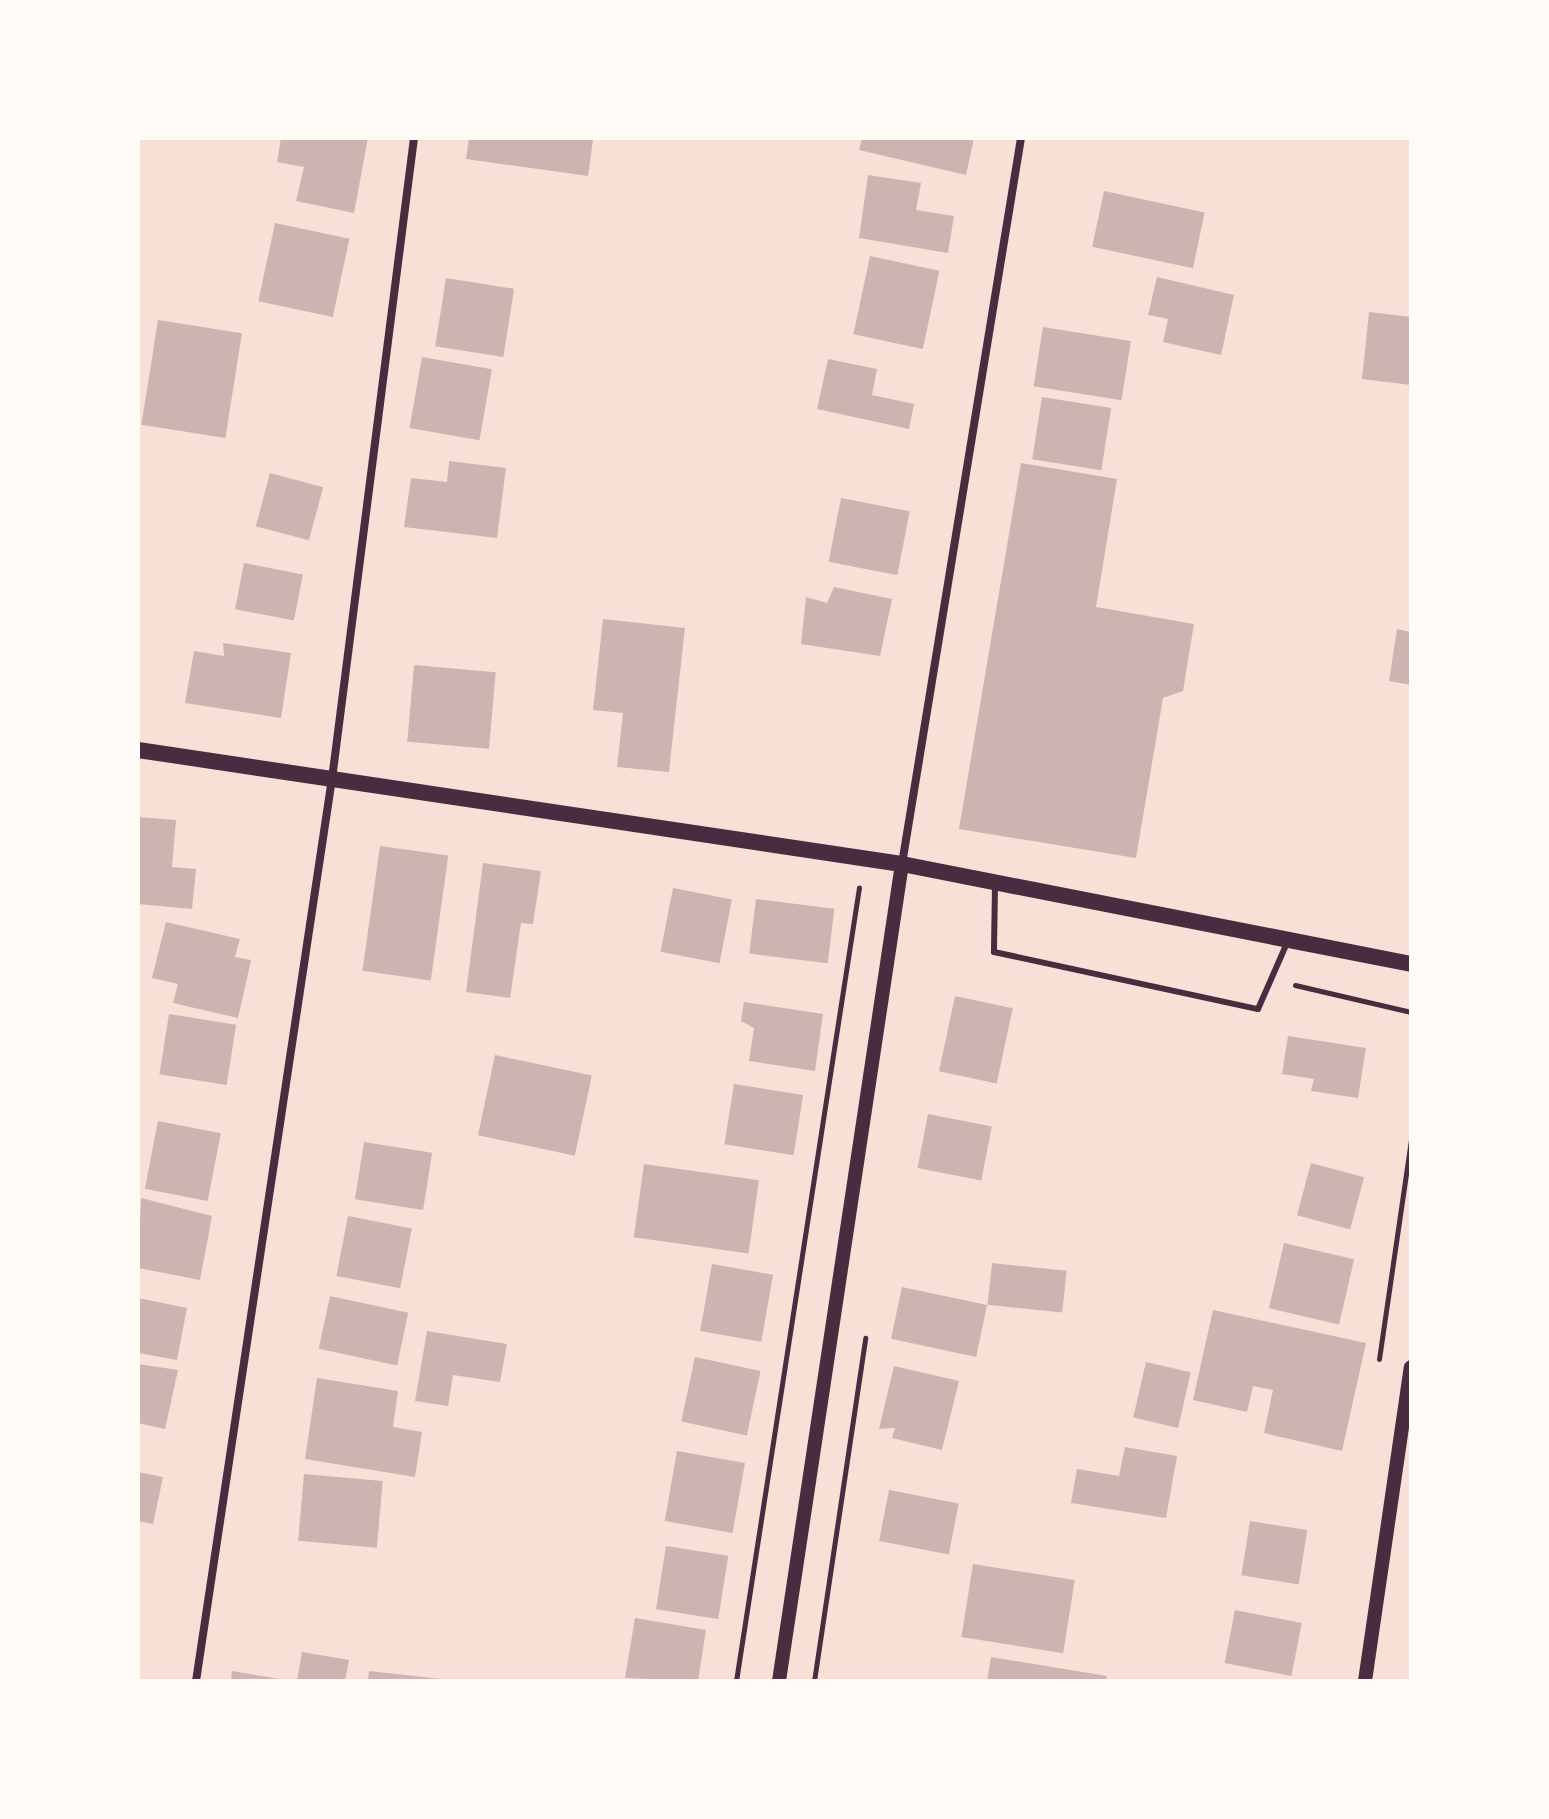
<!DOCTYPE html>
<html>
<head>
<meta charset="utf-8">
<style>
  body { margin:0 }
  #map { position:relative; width:1549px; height:1819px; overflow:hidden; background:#f7e1d7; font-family:"Sofia Sans Condensed",sans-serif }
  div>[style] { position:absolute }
  .building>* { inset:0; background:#ccb4b1; transform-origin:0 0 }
  .path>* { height:5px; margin:-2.5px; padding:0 2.5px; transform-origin:2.5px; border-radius:2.5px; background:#4a2c40 }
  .service>* { height:6px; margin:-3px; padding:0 3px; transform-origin:3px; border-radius:3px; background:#4a2c40 }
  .minor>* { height:8px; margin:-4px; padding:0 4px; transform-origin:4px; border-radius:4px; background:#4a2c40 }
  .tertiary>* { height:14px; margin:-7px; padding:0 7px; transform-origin:7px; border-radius:7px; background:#4a2c40 }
  .secondary>* { height:16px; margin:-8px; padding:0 8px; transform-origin:8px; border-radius:8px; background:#4a2c40 }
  span { translate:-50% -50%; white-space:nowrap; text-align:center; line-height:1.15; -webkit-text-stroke:8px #fffaf5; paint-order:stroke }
  .frame { position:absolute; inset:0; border:140px solid #fffaf5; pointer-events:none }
</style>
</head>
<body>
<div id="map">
  <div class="building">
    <i style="clip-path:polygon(281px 138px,368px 138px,354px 213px,296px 201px,304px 167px,277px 162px)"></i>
    <i style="clip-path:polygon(469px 138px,593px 140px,588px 176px,466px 159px)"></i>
    <i style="clip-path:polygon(862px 138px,974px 138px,966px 175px,859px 150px)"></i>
    <i style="clip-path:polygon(868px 175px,921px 183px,916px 210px,954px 216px,948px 253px,859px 238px)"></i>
    <i style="left:1104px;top:191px;width:103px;height:57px;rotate:12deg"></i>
    <i style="left:275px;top:223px;width:76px;height:80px;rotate:12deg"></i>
    <i style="left:870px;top:256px;width:71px;height:80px;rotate:12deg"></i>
    <i style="clip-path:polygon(1157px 277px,1234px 295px,1221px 355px,1163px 342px,1168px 319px,1148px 315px)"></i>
    <i style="left:446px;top:278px;width:69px;height:69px;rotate:9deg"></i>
    <i style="clip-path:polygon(1369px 312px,1411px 317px,1411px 385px,1362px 379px)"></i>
    <i style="left:158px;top:320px;width:85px;height:106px;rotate:9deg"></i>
    <i style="left:1043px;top:327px;width:89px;height:60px;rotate:9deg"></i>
    <i style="left:422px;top:357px;width:71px;height:72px;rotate:10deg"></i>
    <i style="clip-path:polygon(828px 359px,877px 369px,872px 395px,914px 404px,909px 429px,817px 409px)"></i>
    <i style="left:1042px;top:397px;width:70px;height:63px;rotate:9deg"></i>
    <i style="clip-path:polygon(449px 461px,506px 468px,497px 538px,404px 527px,411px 478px,447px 482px)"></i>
    <i style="clip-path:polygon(1021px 463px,1117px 479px,1096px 607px,1194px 624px,1183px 691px,1163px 698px,1136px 858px,959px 829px)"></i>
    <i style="left:270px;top:473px;width:55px;height:55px;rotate:15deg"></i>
    <i style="left:841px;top:498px;width:70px;height:65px;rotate:11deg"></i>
    <i style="left:244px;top:563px;width:60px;height:47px;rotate:11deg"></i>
    <i style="clip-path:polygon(834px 587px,892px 599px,880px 656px,801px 644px,806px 597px,827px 603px)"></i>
    <i style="clip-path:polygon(603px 619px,685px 628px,669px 772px,617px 767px,623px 713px,593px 710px)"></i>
    <i style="clip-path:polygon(1397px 629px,1411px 632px,1411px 685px,1389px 681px)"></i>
    <i style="clip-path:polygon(223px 643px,291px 653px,281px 718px,185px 703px,194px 651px,224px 656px)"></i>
    <i style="left:414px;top:665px;width:82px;height:77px;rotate:5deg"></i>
    <i style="clip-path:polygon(138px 817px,176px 820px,172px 867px,196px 869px,192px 909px,138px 904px)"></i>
    <i style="left:380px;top:846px;width:69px;height:126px;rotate:8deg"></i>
    <i style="clip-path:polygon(483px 863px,541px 871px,533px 924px,521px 923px,510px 998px,466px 992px)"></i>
    <i style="left:673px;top:888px;width:60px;height:65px;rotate:11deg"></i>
    <i style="left:756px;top:899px;width:79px;height:55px;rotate:7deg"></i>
    <i style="clip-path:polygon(166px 922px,240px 939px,235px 957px,251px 960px,238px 1018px,173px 1003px,178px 984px,152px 978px)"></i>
    <i style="left:955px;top:996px;width:59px;height:77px;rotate:12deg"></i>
    <i style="clip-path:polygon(744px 1002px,823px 1014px,815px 1071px,749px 1061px,754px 1028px,741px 1021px)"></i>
    <i style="left:169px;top:1014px;width:68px;height:61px;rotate:9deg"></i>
    <i style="clip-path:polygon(1288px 1036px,1366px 1048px,1358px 1098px,1311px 1091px,1314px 1079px,1282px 1074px)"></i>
    <i style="left:495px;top:1055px;width:99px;height:82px;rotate:12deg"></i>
    <i style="left:734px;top:1084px;width:70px;height:61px;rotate:9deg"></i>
    <i style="left:928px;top:1114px;width:65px;height:55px;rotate:11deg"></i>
    <i style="left:158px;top:1121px;width:64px;height:69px;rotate:11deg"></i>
    <i style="left:364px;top:1142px;width:69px;height:58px;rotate:9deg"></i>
    <i style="left:1311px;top:1163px;width:55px;height:54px;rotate:15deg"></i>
    <i style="left:644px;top:1164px;width:116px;height:74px;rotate:8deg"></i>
    <i style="clip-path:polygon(141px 1198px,212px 1216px,200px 1280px,138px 1268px)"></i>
    <i style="left:348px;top:1216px;width:65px;height:61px;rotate:11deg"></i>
    <i style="left:1284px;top:1243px;width:72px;height:67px;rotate:13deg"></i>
    <i style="left:992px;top:1263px;width:75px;height:42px;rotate:6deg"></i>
    <i style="left:712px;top:1264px;width:62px;height:68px;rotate:10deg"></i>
    <i style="left:902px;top:1287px;width:87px;height:53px;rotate:12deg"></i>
    <i style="left:330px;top:1296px;width:80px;height:54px;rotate:12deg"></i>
    <i style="clip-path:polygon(138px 1298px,187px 1308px,177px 1360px,138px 1353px)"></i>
    <i style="clip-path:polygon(1213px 1310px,1366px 1343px,1342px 1451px,1264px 1433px,1273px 1390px,1253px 1386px,1247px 1412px,1193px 1400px)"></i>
    <i style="clip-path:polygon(427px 1331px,507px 1344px,500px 1382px,453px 1375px,448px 1406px,415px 1401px)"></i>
    <i style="left:695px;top:1357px;width:67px;height:66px;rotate:12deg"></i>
    <i style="left:1146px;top:1362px;width:46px;height:57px;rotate:13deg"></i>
    <i style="clip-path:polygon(138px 1364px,178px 1370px,165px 1429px,138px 1423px)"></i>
    <i style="clip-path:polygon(894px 1366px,959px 1381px,942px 1450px,892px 1438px,895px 1428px,879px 1429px)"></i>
    <i style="clip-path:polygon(317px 1378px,398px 1391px,393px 1427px,422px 1432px,415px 1477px,305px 1459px)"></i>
    <i style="clip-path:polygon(1125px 1447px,1177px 1456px,1166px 1518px,1071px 1503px,1077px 1469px,1119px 1476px)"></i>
    <i style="left:677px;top:1451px;width:69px;height:71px;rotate:10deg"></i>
    <i style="clip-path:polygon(138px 1472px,163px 1477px,153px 1524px,138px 1521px)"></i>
    <i style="left:304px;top:1474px;width:79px;height:67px;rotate:5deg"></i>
    <i style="left:889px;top:1490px;width:71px;height:52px;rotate:11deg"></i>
    <i style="left:1250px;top:1521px;width:58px;height:55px;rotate:9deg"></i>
    <i style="left:666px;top:1546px;width:63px;height:64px;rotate:9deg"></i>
    <i style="left:973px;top:1564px;width:103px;height:74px;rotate:9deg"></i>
    <i style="left:1235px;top:1610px;width:68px;height:54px;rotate:11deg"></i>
    <i style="clip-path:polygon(635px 1618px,706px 1630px,698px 1681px,625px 1678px)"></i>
    <i style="clip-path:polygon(302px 1652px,349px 1660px,345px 1681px,297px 1681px)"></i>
    <i style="clip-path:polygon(991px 1657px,1107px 1676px,1106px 1681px,987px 1681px)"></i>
    <i style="clip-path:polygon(232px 1671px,280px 1679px,280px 1681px,231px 1681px)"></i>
    <i style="clip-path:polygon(369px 1671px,442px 1679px,442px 1681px,368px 1681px)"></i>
  </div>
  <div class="path">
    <i style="left:1295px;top:985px;width:119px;rotate:13.1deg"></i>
    <i style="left:1379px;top:1359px;width:221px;rotate:-81.7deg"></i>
    <i style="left:736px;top:1681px;width:803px;rotate:-81.19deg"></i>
    <i style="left:814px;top:1681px;width:347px;rotate:-81.5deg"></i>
  </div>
  <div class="service">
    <i style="left:995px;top:886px;width:66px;rotate:90.9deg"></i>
    <i style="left:994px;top:952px;width:270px;rotate:12.2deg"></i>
    <i style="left:1258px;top:1009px;width:72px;rotate:-66.3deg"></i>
  </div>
  <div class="minor">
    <i style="left:902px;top:864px;width:736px;rotate:-80.69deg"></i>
    <i style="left:196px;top:1681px;width:912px;rotate:-81.43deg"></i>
    <i style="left:332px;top:779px;width:646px;rotate:-82.71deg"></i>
  </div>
  <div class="tertiary">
    <i style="left:779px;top:1681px;width:826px;rotate:-81.44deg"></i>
    <i style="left:1365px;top:1681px;width:317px;rotate:-81.7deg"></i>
  </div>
  <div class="secondary">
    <i style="left:138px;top:750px;width:772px;rotate:8.49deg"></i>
    <i style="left:902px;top:864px;width:519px;rotate:11.11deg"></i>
  </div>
  <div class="frame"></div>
</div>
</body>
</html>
